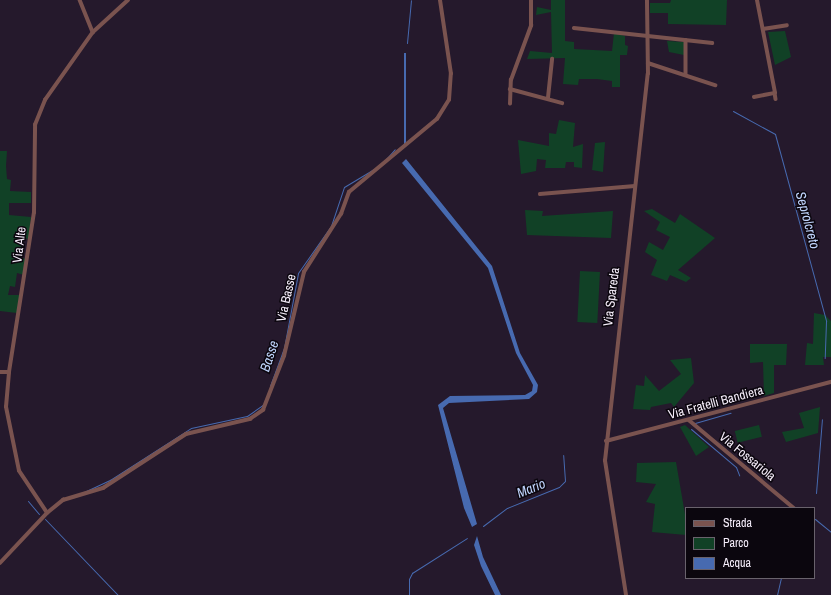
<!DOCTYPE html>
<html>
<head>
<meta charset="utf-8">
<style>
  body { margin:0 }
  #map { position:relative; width:831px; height:595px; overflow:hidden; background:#25192c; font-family:"Archivo Narrow",sans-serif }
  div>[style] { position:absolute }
  .green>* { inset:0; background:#114126; transform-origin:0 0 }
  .water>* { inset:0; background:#476ab0; transform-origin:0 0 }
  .stream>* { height:1px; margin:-0.5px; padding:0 0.5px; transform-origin:0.5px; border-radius:0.5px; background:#476ab0 }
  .street>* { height:3.5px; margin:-1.75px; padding:0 1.75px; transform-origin:1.75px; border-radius:1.75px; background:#7a534f }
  span { translate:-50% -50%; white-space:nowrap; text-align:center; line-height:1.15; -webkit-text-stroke:3px #0b060e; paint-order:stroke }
  .street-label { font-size:13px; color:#f5edfa }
  .water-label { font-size:14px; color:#bed2fa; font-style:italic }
  .legend { position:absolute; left:685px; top:507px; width:130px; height:72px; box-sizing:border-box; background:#0b060e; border:1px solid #69626c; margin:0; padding:5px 7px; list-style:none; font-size:12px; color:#f5edfa }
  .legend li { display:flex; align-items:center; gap:8px; height:20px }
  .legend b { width:20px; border:1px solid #69626c }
</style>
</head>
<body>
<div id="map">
  <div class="green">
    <i style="clip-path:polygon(551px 0,565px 0,565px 41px,574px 42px,574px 49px,612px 51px,614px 33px,625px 36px,625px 45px,628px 46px,627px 55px,620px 55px,620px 87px,612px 87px,612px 81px,597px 79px,579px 79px,578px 85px,563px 84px,565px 58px,527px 59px,530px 51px,552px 53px,551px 12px,536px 15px,537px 7px,551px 10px)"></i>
    <i style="clip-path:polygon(671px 0,727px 0,726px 25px,668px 24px,668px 13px,650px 13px,650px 3px,670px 3px)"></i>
    <i style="clip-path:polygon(785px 31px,791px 57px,775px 65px,768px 32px)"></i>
    <i style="clip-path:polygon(667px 41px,684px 42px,684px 55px,669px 52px)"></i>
    <i style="clip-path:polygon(559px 120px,575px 123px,573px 147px,583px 144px,582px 168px,574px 167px,574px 162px,566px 162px,565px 168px,545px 168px,546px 160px,537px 159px,536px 171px,521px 174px,518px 140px,549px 146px,549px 133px,556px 134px)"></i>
    <i style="clip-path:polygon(605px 142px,603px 172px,592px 170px,595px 143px)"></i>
    <i style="clip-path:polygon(0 151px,7px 151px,6px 166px,7px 179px,11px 180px,10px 191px,31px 192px,31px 203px,9px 203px,9px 215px,31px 217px,29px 239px,23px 238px,20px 257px,26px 259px,24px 275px,17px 273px,15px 287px,10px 286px,8px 295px,20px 295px,17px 313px,0 311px)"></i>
    <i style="clip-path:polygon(652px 209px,675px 223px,680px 214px,715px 238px,678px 270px,691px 278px,686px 282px,670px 275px,667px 281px,651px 275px,657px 260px,645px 252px,649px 242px,663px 250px,670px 237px,656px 230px,660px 222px,644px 211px)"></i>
    <i style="clip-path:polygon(525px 210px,543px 211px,542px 216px,613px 211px,611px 238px,527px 235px)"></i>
    <i style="left:580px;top:271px;width:20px;height:51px;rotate:3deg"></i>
    <i style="clip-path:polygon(814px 313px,825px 315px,831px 321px,831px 357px,823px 357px,824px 365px,805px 365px,807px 343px,813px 344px)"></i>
    <i style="clip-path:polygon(750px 344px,787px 344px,786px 365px,774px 365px,774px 393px,764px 396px,763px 362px,750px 363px)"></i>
    <i style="clip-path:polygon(691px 358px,694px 383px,674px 407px,671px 403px,651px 407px,650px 410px,633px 409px,636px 385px,644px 386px,645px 375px,659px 391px,681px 374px,670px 360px)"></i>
    <i style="clip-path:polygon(820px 407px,818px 433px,786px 442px,782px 432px,804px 428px,799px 413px)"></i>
    <i style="clip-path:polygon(685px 425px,709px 447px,696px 456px,680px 427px)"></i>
    <i style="left:759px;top:425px;width:12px;height:25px;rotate:76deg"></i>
    <i style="clip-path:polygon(676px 462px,686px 520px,686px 535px,652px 532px,655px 504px,646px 502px,656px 484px,636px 482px,637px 463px)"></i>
  </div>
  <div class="water">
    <i style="left:404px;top:53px;width:2px;height:91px"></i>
    <i style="clip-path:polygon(406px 159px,492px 266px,520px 353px,538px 385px,537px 392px,529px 399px,449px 403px,443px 408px,477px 524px,472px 527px,464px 508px,438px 405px,450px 396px,525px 395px,532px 391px,533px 385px,516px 353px,488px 268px,402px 163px)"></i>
    <i style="clip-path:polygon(477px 536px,483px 557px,501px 595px,495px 595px,481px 566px,474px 545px)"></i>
  </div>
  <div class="stream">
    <i style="left:407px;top:43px;width:43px;rotate:-84.7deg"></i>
    <i style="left:733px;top:111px;width:48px;rotate:28.7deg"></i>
    <i style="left:775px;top:134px;width:194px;rotate:74.7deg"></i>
    <i style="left:826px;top:321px;width:37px;rotate:92deg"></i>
    <i style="left:386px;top:159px;width:13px;rotate:-48deg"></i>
    <i style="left:270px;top:386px;width:40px;rotate:-69.8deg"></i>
    <i style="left:284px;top:348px;width:76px;rotate:-79.4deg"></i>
    <i style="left:298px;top:273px;width:57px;rotate:-54.9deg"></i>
    <i style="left:331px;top:226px;width:41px;rotate:-71.6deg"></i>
    <i style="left:344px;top:187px;width:35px;rotate:-31deg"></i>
    <i style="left:695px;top:423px;width:37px;rotate:-16deg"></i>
    <i style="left:691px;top:429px;width:59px;rotate:40.2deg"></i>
    <i style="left:736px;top:467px;width:9px;rotate:69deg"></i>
    <i style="left:84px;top:492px;width:29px;rotate:-25deg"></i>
    <i style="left:110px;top:480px;width:96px;rotate:-32.7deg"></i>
    <i style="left:191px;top:428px;width:57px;rotate:-12.1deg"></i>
    <i style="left:247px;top:416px;width:21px;rotate:-35deg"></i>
    <i style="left:816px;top:493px;width:74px;rotate:-85.4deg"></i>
    <i style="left:28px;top:501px;width:17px;rotate:50deg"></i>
    <i style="left:45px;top:519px;width:105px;rotate:46.2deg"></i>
    <i style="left:815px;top:519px;width:21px;rotate:39deg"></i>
    <i style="left:483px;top:526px;width:30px;rotate:-37deg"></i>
    <i style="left:507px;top:508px;width:56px;rotate:-22deg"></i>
    <i style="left:559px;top:487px;width:8px;rotate:-45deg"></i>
    <i style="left:565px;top:481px;width:26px;rotate:-94deg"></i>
    <i style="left:409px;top:595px;width:16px;rotate:-90deg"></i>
    <i style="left:409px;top:579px;width:7px;rotate:-63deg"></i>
    <i style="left:412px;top:573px;width:65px;rotate:-32.5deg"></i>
    <i style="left:777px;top:595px;width:17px;rotate:-77deg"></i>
  </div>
  <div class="street">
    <i style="left:80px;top:0;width:35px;rotate:68deg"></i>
    <i style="left:574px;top:28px;width:139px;rotate:6.2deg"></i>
    <i style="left:763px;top:29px;width:24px;rotate:-9deg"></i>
    <i style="left:686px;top:40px;width:35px;rotate:90deg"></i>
    <i style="left:648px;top:63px;width:71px;rotate:18.2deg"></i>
    <i style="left:510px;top:89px;width:54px;rotate:15.1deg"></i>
    <i style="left:775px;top:93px;width:6px;rotate:81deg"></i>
    <i style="left:754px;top:97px;width:21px;rotate:-11deg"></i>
    <i style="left:775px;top:93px;width:95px;rotate:-101deg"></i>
    <i style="left:548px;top:98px;width:39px;rotate:-84deg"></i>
    <i style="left:510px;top:104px;width:24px;rotate:-88deg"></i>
    <i style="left:511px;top:80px;width:58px;rotate:-69.7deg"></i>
    <i style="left:531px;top:26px;width:26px;rotate:-90deg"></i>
    <i style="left:540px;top:194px;width:95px;rotate:-4.8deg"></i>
    <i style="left:0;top:372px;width:9px"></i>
    <i style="left:689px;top:420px;width:137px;rotate:40deg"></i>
    <i style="left:606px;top:441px;width:233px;rotate:-14.7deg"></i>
    <i style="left:47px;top:513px;width:50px;rotate:-123.7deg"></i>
    <i style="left:19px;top:471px;width:65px;rotate:-101.5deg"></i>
    <i style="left:6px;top:407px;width:35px;rotate:-85deg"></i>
    <i style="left:9px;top:372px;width:161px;rotate:-81.1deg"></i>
    <i style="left:34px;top:213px;width:88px;rotate:-89.3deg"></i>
    <i style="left:35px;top:125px;width:27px;rotate:-68deg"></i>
    <i style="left:45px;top:100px;width:83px;rotate:-54.8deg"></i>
    <i style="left:93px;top:32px;width:47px;rotate:-42.4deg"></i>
    <i style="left:0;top:563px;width:69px;rotate:-46.8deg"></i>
    <i style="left:47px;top:513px;width:21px;rotate:-39deg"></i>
    <i style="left:63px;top:500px;width:42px;rotate:-16.7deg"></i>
    <i style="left:103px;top:488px;width:99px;rotate:-33deg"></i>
    <i style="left:186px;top:434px;width:66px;rotate:-13.2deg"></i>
    <i style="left:250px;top:419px;width:16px;rotate:-35deg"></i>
    <i style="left:263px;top:410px;width:58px;rotate:-68.7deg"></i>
    <i style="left:284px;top:356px;width:86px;rotate:-76.6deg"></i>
    <i style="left:304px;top:272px;width:69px;rotate:-57.5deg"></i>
    <i style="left:341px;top:214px;width:23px;rotate:-70deg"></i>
    <i style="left:349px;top:192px;width:114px;rotate:-39.7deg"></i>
    <i style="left:437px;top:119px;width:22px;rotate:-58deg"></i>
    <i style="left:449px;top:100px;width:26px;rotate:-86deg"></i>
    <i style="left:451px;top:74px;width:75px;rotate:-98.5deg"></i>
    <i style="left:626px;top:595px;width:136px;rotate:-98.9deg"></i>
    <i style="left:605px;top:461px;width:389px;rotate:-83.7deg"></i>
    <i style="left:648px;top:74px;width:74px;rotate:-90.8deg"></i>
  </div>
  <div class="street-label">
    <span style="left:20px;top:245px;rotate:-83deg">Via Alte</span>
    <span style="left:612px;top:297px;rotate:-83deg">Via Spareda</span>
    <span style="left:287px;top:298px;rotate:-77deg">Via Basse</span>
    <span style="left:716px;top:403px;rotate:-15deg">Via Fratelli Bandiera</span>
    <span style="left:747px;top:457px;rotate:39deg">Via Fossariola</span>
  </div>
  <div class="water-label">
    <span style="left:808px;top:220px;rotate:75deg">Seprolcreto</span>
    <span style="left:269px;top:356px;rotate:-72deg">Basse</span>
    <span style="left:531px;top:488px;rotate:-22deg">Mario</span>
  </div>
  <ul class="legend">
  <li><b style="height:5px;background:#7a534f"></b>Strada</li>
  <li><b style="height:11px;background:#114126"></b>Parco</li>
  <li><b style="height:11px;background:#476ab0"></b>Acqua</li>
  </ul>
</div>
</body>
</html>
